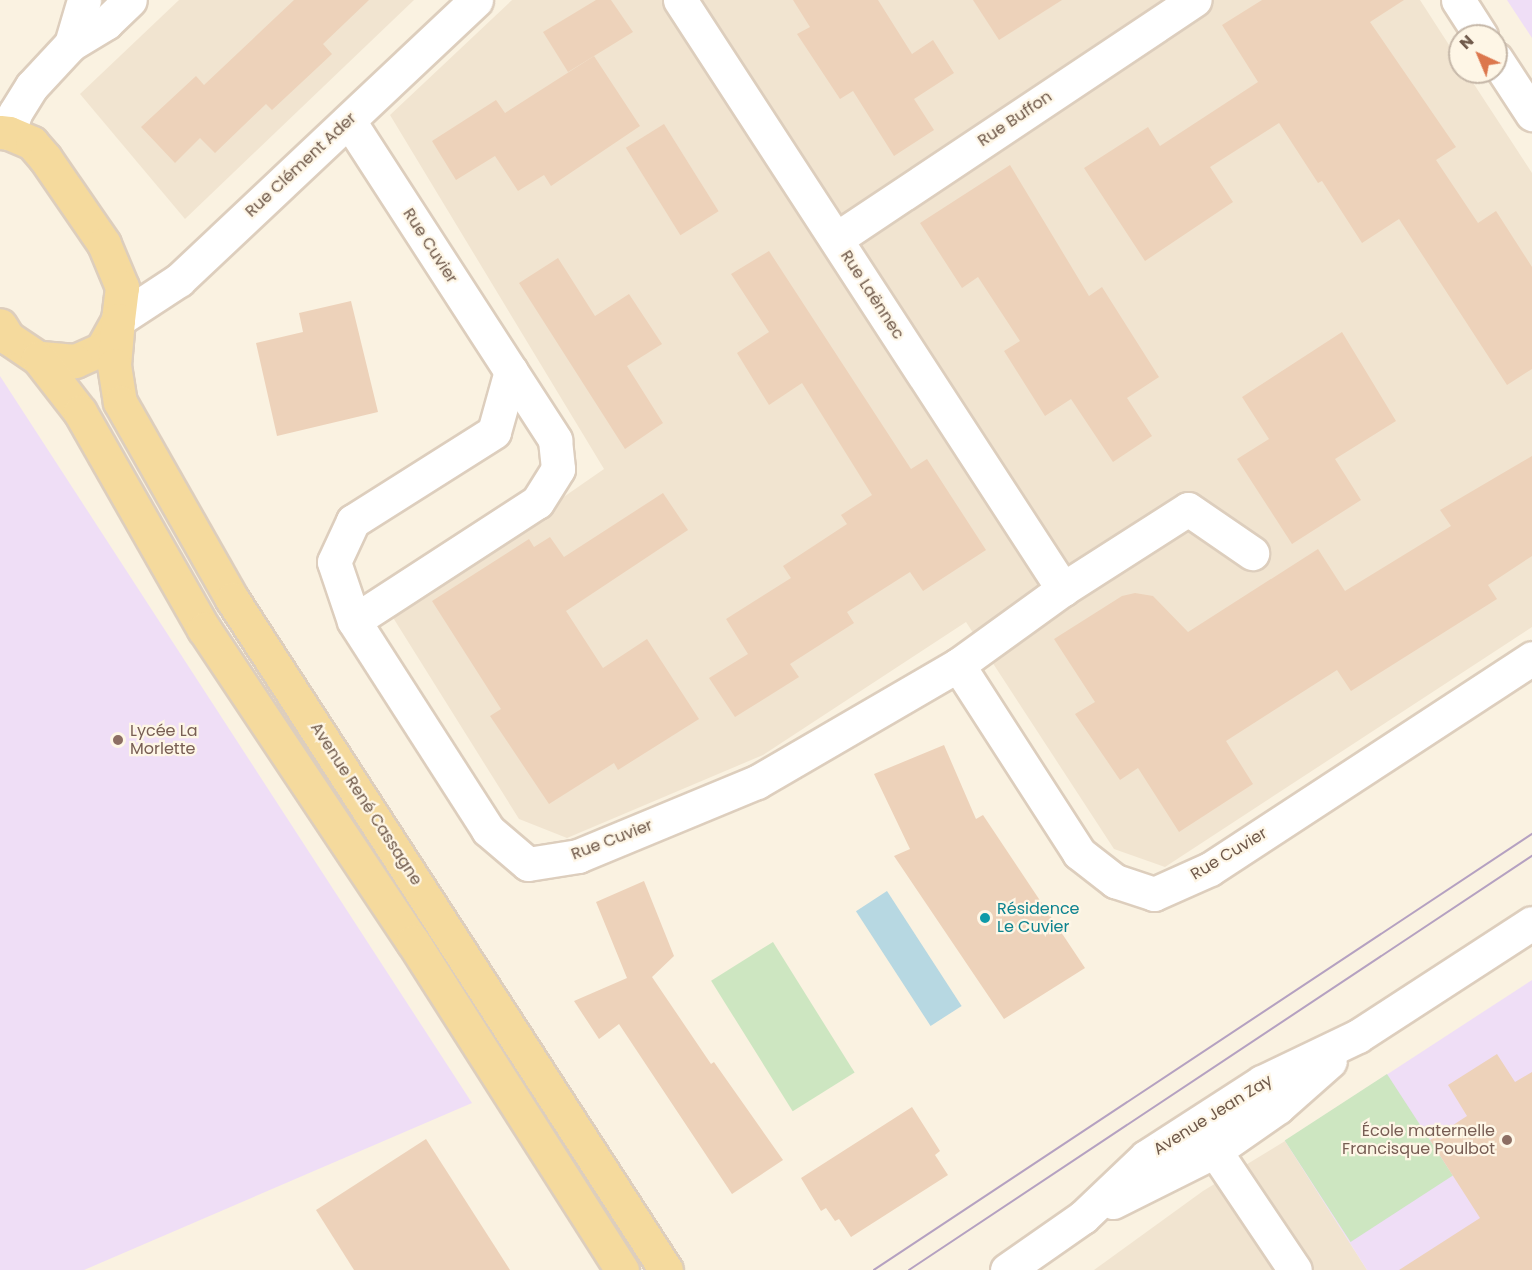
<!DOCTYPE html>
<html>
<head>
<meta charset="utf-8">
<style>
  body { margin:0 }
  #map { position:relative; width:1532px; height:1270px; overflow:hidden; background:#faf2e1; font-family:Poppins,sans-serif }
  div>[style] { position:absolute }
  .residential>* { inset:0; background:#f1e4d0 }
  .education>* { inset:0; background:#efdef6 }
  .green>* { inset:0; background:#cde6c1; transform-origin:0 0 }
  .water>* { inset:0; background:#b7d8e2; transform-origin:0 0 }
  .building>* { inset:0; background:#edd2ba; transform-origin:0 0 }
  .roads { filter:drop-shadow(2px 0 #ddcebd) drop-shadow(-2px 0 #ddcebd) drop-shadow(0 2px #ddcebd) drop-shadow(0 -2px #ddcebd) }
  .minor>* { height:33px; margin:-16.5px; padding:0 16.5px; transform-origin:16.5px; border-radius:16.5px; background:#fff }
  .major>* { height:33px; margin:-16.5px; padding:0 16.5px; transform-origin:16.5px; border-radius:16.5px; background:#f5da9d }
  .tram>* { height:1.5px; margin:-0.75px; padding:0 0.75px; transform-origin:0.75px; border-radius:0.75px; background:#b5a1c1 }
  .dots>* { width:16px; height:16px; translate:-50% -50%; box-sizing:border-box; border:3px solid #fef6e6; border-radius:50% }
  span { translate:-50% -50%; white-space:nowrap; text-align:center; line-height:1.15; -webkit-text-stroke:4.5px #fef6e6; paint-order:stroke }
  .street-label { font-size:16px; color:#6f594a }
  .education-label { font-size:16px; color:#785e54 }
  .left { translate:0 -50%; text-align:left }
  .right { translate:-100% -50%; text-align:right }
  .culture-label { font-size:16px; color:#0d838f }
  .north { position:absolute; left:1448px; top:24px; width:60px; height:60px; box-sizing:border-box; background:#fef6e6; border:2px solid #c5b7a8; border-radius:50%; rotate:316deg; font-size:16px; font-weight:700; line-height:24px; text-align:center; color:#6f594a }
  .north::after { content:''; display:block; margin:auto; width:21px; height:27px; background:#dc774d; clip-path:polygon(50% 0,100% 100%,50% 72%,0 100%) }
</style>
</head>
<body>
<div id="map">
  <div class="residential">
    <i style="clip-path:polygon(179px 0,414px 0,185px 219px,80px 94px)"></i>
    <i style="clip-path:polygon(512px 0,1420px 0,1460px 62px,1460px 72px,1466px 72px,1532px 173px,1532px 627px,1165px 867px,1114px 849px,966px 622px,763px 755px,567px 838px,519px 819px,392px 616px,604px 469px,390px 115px)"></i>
    <i style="clip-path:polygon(1285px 1141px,1367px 1270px,1094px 1270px,1203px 1191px)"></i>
  </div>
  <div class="education">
    <i style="clip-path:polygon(1507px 0,1532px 0,1532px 38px)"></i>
    <i style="clip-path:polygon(0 376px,472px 1103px,84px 1270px,0 1270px)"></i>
    <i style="clip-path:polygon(1532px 980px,1532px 1270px,1367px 1270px,1285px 1141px)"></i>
  </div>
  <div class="green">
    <i style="left:773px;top:942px;width:154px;height:73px;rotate:58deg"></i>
    <i style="left:1387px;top:1074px;width:121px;height:122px;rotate:57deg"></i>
  </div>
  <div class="water">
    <i style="left:887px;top:891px;width:137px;height:37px;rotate:57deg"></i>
  </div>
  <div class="building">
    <i style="clip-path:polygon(294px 0,369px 0,323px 44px,332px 54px,272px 110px,266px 104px,215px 153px,200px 138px,175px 163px,141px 127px,196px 76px,204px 85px)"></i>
    <i style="clip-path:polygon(596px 0,611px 0,633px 32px,568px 72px,543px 32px)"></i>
    <i style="clip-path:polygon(793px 0,878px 0,912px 54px,933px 40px,954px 73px,914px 99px,934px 130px,894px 156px,853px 91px,840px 99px,797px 34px,810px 27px)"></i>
    <i style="clip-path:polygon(973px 0,1062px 0,999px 40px)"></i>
    <i style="clip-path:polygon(1262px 0,1404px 0,1370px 22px,1456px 147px,1436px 160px,1478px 223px,1496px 211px,1532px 267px,1532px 369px,1507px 385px,1399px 219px,1362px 243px,1322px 181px,1318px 183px,1279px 123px,1210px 167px,1233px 202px,1145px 261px,1084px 168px,1148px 127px,1160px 146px,1258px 82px,1222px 25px)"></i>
    <i style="clip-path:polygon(594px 56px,640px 126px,551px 186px,544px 175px,518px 191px,495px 156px,456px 180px,432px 141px,496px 100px,505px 113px)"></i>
    <i style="left:664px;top:124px;width:103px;height:45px;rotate:58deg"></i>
    <i style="clip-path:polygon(1010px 165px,1089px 296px,1102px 287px,1159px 377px,1127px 398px,1152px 436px,1113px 462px,1071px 399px,1045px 416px,1004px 351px,1020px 341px,978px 277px,962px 288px,920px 223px)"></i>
    <i style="clip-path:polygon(769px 251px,911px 469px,927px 459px,986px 550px,923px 591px,910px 572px,847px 612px,854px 623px,790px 664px,799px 677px,735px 717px,709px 678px,748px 654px,726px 619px,791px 578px,783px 566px,847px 524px,841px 515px,872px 495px,802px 383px,769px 405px,737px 353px,769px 332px,731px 274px)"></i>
    <i style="clip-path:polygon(558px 258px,595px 316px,629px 294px,662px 344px,627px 366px,663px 423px,625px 449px,519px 283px)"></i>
    <i style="clip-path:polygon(351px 301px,378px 412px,277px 436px,256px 343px,303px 332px,299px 313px)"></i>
    <i style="clip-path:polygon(1342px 332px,1396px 421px,1335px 459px,1361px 500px,1292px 544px,1237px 459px,1269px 439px,1242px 397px)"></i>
    <i style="clip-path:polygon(1532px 456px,1532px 556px,1488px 585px,1497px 599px,1351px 691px,1337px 670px,1226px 741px,1253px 784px,1179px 832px,1138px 768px,1120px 780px,1075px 714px,1095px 702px,1054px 639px,1122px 596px,1135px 593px,1153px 596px,1188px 632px,1318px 549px,1345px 591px,1451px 526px,1440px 510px)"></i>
    <i style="clip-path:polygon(663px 493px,688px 530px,566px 611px,603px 668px,647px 639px,699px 719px,618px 770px,614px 763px,549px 804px,490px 716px,501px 709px,432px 601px,529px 539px,534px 547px,550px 537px,564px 557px)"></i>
    <i style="clip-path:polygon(944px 745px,976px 819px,983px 815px,1085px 968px,1004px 1019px,894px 856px,910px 849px,874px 774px)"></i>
    <i style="clip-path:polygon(644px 881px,674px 956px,652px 977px,711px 1064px,714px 1062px,783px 1160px,732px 1194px,619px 1024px,599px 1039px,574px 1001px,627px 978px,596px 902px)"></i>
    <i style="clip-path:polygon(1497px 1054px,1515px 1082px,1532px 1072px,1532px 1270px,1399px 1270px,1480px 1218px,1430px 1140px,1467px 1116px,1448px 1085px)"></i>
    <i style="clip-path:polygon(912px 1107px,940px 1151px,935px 1155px,948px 1175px,851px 1237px,839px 1219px,835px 1221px,826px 1208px,821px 1211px,801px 1178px)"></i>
    <i style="clip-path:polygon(426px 1139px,510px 1270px,354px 1270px,316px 1210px)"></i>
  </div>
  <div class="roads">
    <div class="minor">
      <i style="left:680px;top:0;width:703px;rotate:56.97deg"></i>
      <i style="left:1458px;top:0;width:43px;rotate:57.4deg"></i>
      <i style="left:71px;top:44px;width:46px;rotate:-73.5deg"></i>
      <i style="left:1496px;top:59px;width:66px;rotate:56.8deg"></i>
      <i style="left:349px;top:121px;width:380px;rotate:57.1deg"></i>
      <i style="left:555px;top:440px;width:29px;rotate:84deg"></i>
      <i style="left:558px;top:469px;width:39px;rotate:122deg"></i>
      <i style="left:537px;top:502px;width:218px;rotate:147deg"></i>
      <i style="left:9px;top:133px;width:21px;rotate:-73deg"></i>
      <i style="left:15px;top:113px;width:32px;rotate:-58deg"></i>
      <i style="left:32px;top:86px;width:57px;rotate:-47.1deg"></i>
      <i style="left:71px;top:44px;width:41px;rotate:-31deg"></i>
      <i style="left:106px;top:23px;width:33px;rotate:-44deg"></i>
      <i style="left:836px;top:239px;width:431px;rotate:-33.7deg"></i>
      <i style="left:118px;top:320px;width:73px;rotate:-33.3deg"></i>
      <i style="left:179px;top:280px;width:408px;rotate:-43.3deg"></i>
      <i style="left:511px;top:371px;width:63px;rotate:105.6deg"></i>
      <i style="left:494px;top:432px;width:167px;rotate:147.7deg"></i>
      <i style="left:353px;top:521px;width:45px;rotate:114.9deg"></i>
      <i style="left:334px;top:562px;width:62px;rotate:71.3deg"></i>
      <i style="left:354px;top:621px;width:248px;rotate:57.3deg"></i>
      <i style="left:488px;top:830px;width:52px;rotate:40.4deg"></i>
      <i style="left:528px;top:864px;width:51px;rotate:-9.1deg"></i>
      <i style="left:578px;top:856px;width:194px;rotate:-22.5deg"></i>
      <i style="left:757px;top:782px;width:233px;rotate:-30.2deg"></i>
      <i style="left:958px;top:665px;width:130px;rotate:-35.9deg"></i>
      <i style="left:1063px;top:589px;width:148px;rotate:-32.6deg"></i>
      <i style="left:1188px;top:509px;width:78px;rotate:34.5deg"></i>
      <i style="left:958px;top:665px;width:224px;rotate:57.2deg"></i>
      <i style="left:1079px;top:853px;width:46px;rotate:37.9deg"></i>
      <i style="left:1115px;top:881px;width:41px;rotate:18.4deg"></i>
      <i style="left:1154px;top:894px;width:61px;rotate:-24.1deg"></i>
      <i style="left:1210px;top:869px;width:385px;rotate:-33.2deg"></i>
      <i style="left:1215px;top:1151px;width:143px;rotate:56.1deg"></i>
      <i style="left:1113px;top:1202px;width:114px;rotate:-26.6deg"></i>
      <i style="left:1215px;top:1151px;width:77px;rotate:-34.9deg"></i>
      <i style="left:1278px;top:1107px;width:69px;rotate:-41.5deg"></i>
      <i style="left:1007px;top:1270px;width:93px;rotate:-34.9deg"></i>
      <i style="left:1083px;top:1217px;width:87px;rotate:-43.6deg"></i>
      <i style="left:1146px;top:1157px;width:138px;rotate:-32.9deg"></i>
      <i style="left:1262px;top:1082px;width:106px;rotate:-25.6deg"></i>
      <i style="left:1358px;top:1036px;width:207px;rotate:-33deg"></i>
    </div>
    <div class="major">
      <i style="left:0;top:132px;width:9px;rotate:6deg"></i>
      <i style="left:9px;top:133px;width:25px;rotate:23deg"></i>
      <i style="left:32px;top:143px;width:20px;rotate:49deg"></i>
      <i style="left:45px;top:158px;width:104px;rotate:55.5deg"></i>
      <i style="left:104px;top:244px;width:47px;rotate:67.3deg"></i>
      <i style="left:122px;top:287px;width:33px;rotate:97deg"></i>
      <i style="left:118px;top:320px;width:33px;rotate:119deg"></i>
      <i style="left:102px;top:349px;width:30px;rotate:156deg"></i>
      <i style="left:75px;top:361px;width:37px;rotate:-175deg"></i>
      <i style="left:38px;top:358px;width:36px;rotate:-146deg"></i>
      <i style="left:8px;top:338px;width:15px;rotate:-122deg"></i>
      <i style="left:118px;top:320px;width:45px;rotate:95.1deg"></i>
      <i style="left:114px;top:365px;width:37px;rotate:81deg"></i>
      <i style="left:120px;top:402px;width:227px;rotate:60.4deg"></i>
      <i style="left:232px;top:599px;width:799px;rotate:57.11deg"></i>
      <i style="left:38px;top:358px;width:68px;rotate:52.1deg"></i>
      <i style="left:80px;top:412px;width:250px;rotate:60.3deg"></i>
      <i style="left:204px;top:629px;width:376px;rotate:56.3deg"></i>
      <i style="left:413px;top:942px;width:389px;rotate:57.5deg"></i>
    </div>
  </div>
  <div class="tram">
    <i style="left:874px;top:1270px;width:789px;rotate:-33.53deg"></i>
    <i style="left:909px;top:1270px;width:748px;rotate:-33.61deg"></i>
  </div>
  <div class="dots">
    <i style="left:118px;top:740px;background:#8d6e63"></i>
    <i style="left:985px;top:918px;background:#0f9aa8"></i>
    <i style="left:1507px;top:1140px;background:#8d6e63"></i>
  </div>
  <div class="street-label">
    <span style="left:1015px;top:119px;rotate:-34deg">Rue Buffon</span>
    <span style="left:301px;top:165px;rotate:-43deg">Rue Clément Ader</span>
    <span style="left:430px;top:246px;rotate:57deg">Rue Cuvier</span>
    <span style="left:872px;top:295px;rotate:57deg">Rue Laënnec</span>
    <span style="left:366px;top:804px;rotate:57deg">Avenue René Cassagne</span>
    <span style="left:612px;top:840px;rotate:-21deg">Rue Cuvier</span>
    <span style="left:1229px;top:854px;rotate:-31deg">Rue Cuvier</span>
    <span style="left:1213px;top:1115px;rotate:-32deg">Avenue Jean Zay</span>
  </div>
  <div class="education-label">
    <span class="left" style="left:130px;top:740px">Lycée La<br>Morlette</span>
    <span class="right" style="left:1495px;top:1140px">École maternelle<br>Francisque Poulbot</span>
  </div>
  <div class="culture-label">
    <span class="left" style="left:997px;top:918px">Résidence<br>Le Cuvier</span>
  </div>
  <div class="north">N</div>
</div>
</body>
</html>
